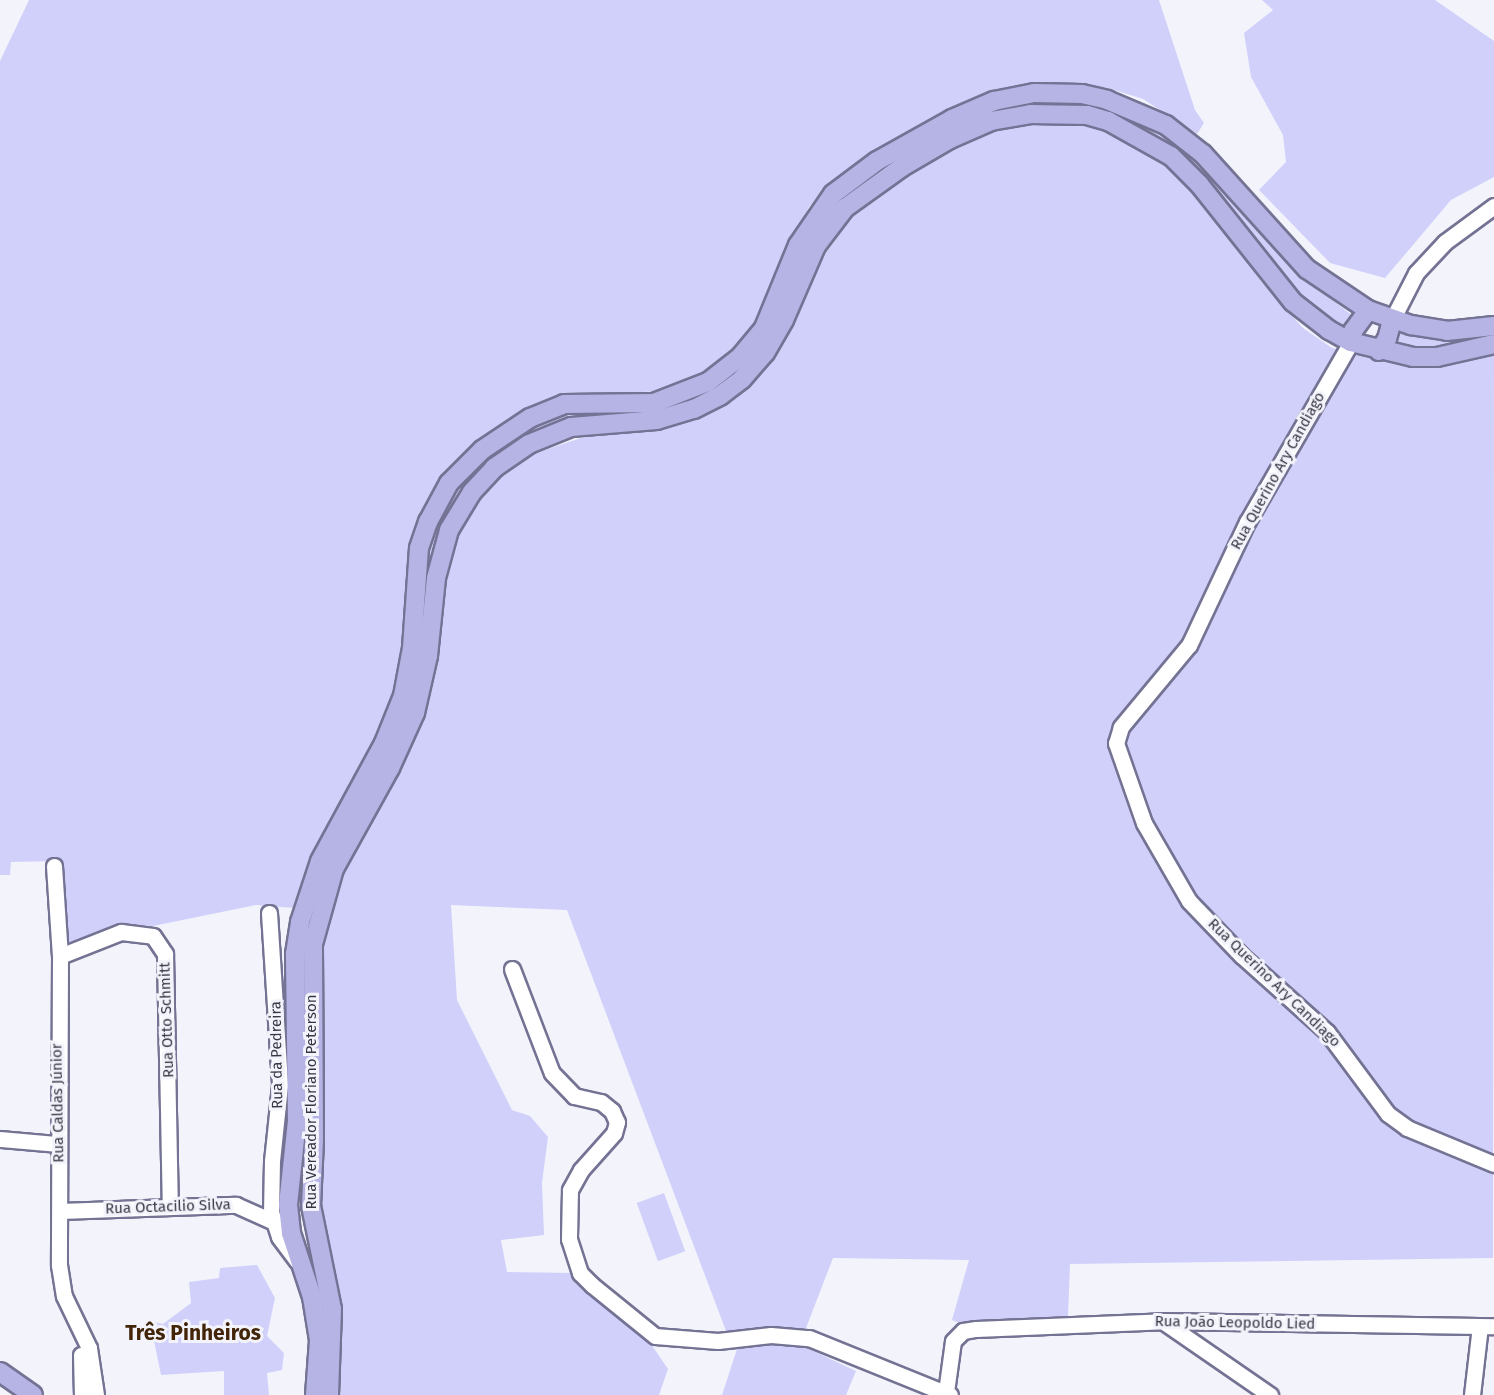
<!DOCTYPE html>
<html>
<head>
<meta charset="utf-8">
<style>
  body { margin:0 }
  #map { position:relative; width:1494px; height:1395px; overflow:hidden; background:#f3f4fb; font-family:"Fira Sans",sans-serif }
  div>[style] { position:absolute }
  .green>* { inset:0; background:#d0d0fb; transform-origin:0 0 }
  .roads { filter:drop-shadow(2px 0 #747394) drop-shadow(-2px 0 #747394) drop-shadow(0 2px #747394) drop-shadow(0 -2px #747394) }
  .minor>* { height:15px; margin:-7.5px; padding:0 7.5px; transform-origin:7.5px; border-radius:7.5px; background:#fff }
  .major>* { height:18px; margin:-9px; padding:0 9px; transform-origin:9px; border-radius:9px; background:#b6b3e5 }
  span { translate:-50% -50%; white-space:nowrap; text-align:center; line-height:1.15; -webkit-text-stroke:6px #f3f4fb; paint-order:stroke }
  .street-label { font-size:15px; color:#363644 }
  .district-label { font-size:21px; color:#422408; font-weight:700 }
</style>
</head>
<body>
<div id="map">
  <div class="green">
    <i style="clip-path:polygon(29px 0,1159px 0,1195px 110px,1204px 123px,1197px 134px,1143px 99px,1108px 88px,1041px 82px,984px 94px,855px 164px,821px 192px,809px 207px,755px 324px,720px 361px,699px 376px,660px 391px,572px 396px,438px 487px,419px 521px,412px 544px,404px 661px,395px 700px,308px 864px,294px 908px,256px 905px,153px 926px,118px 924px,68px 943px,59px 861px,11px 862px,10px 875px,0 875px,0 61px)"></i>
    <i style="clip-path:polygon(1262px 0,1435px 0,1494px 41px,1494px 177px,1451px 200px,1385px 278px,1330px 263px,1259px 190px,1286px 162px,1283px 135px,1251px 77px,1244px 33px,1273px 10px)"></i>
    <i style="clip-path:polygon(1050px 101px,1100px 106px,1140px 120px,1176px 140px,1217px 179px,1312px 284px,1353px 316px,1347px 329px,1307px 301px,1261px 251px,1197px 169px,1153px 134px,1099px 110px,1053px 104px,1013px 108px,975px 119px,867px 180px,846px 198px,815px 235px,780px 313px,763px 344px,739px 371px,712px 390px,677px 407px,662px 411px,593px 416px,555px 425px,534px 433px,495px 458px,467px 489px,445px 526px,431px 569px,422px 650px,408px 711px,317px 895px,305px 979px,309px 1105px,303px 1184px,311px 1253px,296px 1168px,305px 1101px,300px 977px,304px 933px,325px 867px,406px 707px,418px 651px,425px 553px,435px 521px,449px 495px,493px 452px,551px 417px,582px 410px,655px 410px,683px 403px,710px 389px,737px 370px,761px 344px,820px 219px,849px 188px,972px 118px,1012px 106px)"></i>
    <i style="clip-path:polygon(1040px 122px,1094px 126px,1120px 135px,1169px 165px,1196px 193px,1261px 281px,1303px 328px,1332px 348px,1413px 366px,1451px 365px,1494px 353px,1493px 1258px,1070px 1264px,1068px 1316px,964px 1325px,952px 1320px,969px 1260px,833px 1258px,806px 1328px,726px 1331px,567px 910px,451px 905px,457px 1000px,512px 1110px,530px 1116px,548px 1137px,542px 1183px,544px 1235px,501px 1240px,507px 1272px,573px 1273px,594px 1298px,651px 1344px,668px 1369px,659px 1395px,337px 1395px,340px 1298px,319px 1202px,319px 973px,324px 926px,339px 875px,429px 691px,442px 589px,459px 531px,478px 500px,499px 477px,527px 456px,590px 435px,665px 428px,698px 417px,743px 391px,781px 345px,820px 261px,858px 209px,888px 184px,972px 139px,1002px 128px)"></i>
    <i style="clip-path:polygon(1399px 328px,1472px 340px,1494px 334px,1494px 337px,1442px 348px,1392px 344px)"></i>
    <i style="left:664px;top:1193px;width:62px;height:29px;rotate:70deg"></i>
    <i style="clip-path:polygon(257px 1265px,275px 1298px,267px 1336px,284px 1353px,282px 1370px,267px 1373px,269px 1395px,224px 1395px,224px 1371px,161px 1375px,150px 1321px,163px 1324px,191px 1303px,189px 1282px,219px 1278px,220px 1268px)"></i>
    <i style="clip-path:polygon(771px 1344px,807px 1348px,856px 1371px,846px 1395px,722px 1395px,737px 1349px)"></i>
  </div>
  <div class="roads">
    <div class="minor">
      <i style="left:1392px;top:320px;width:53px;rotate:-62.9deg"></i>
      <i style="left:1416px;top:273px;width:42px;rotate:-46.9deg"></i>
      <i style="left:1445px;top:242px;width:61px;rotate:-36.3deg"></i>
      <i style="left:1351px;top:342px;width:208px;rotate:120deg"></i>
      <i style="left:1247px;top:522px;width:136px;rotate:115.2deg"></i>
      <i style="left:1189px;top:645px;width:107px;rotate:129.7deg"></i>
      <i style="left:1121px;top:727px;width:17px;rotate:107deg"></i>
      <i style="left:1116px;top:743px;width:85px;rotate:70.7deg"></i>
      <i style="left:1144px;top:823px;width:90px;rotate:60deg"></i>
      <i style="left:1189px;top:901px;width:76px;rotate:46.1deg"></i>
      <i style="left:1242px;top:956px;width:114px;rotate:41.8deg"></i>
      <i style="left:1327px;top:1032px;width:102px;rotate:53.4deg"></i>
      <i style="left:1388px;top:1114px;width:24px;rotate:36deg"></i>
      <i style="left:1407px;top:1128px;width:94px;rotate:22.5deg"></i>
      <i style="left:54px;top:866px;width:90px;rotate:86.2deg"></i>
      <i style="left:60px;top:956px;width:309px;rotate:90.2deg"></i>
      <i style="left:59px;top:1265px;width:31px;rotate:81deg"></i>
      <i style="left:64px;top:1296px;width:58px;rotate:64.3deg"></i>
      <i style="left:89px;top:1348px;width:48px;rotate:81.5deg"></i>
      <i style="left:269px;top:913px;width:172px;rotate:86.3deg"></i>
      <i style="left:280px;top:1085px;width:76px;rotate:96deg"></i>
      <i style="left:272px;top:1161px;width:51px;rotate:91.1deg"></i>
      <i style="left:271px;top:1212px;width:26px;rotate:72deg"></i>
      <i style="left:279px;top:1237px;width:30px;rotate:53deg"></i>
      <i style="left:60px;top:956px;width:66px;rotate:-21.5deg"></i>
      <i style="left:121px;top:932px;width:32px;rotate:7deg"></i>
      <i style="left:153px;top:936px;width:22px;rotate:56deg"></i>
      <i style="left:165px;top:954px;width:253px;rotate:88.9deg"></i>
      <i style="left:512px;top:969px;width:111px;rotate:69deg"></i>
      <i style="left:552px;top:1073px;width:32px;rotate:46deg"></i>
      <i style="left:574px;top:1096px;width:28px;rotate:13deg"></i>
      <i style="left:601px;top:1102px;width:14px;rotate:39deg"></i>
      <i style="left:612px;top:1111px;width:12px;rotate:66deg"></i>
      <i style="left:617px;top:1122px;width:11px;rotate:105deg"></i>
      <i style="left:614px;top:1133px;width:50px;rotate:131.7deg"></i>
      <i style="left:581px;top:1170px;width:23px;rotate:119deg"></i>
      <i style="left:570px;top:1190px;width:49px;rotate:91.2deg"></i>
      <i style="left:569px;top:1239px;width:36px;rotate:72deg"></i>
      <i style="left:580px;top:1273px;width:17px;rotate:45deg"></i>
      <i style="left:592px;top:1285px;width:81px;rotate:39deg"></i>
      <i style="left:655px;top:1336px;width:63px;rotate:4.5deg"></i>
      <i style="left:718px;top:1341px;width:53px;rotate:-6.5deg"></i>
      <i style="left:771px;top:1335px;width:38px;rotate:5deg"></i>
      <i style="left:809px;top:1338px;width:152px;rotate:22deg"></i>
      <i style="left:0;top:1139px;width:57px;rotate:5deg"></i>
      <i style="left:60px;top:1211px;width:176px;rotate:-2deg"></i>
      <i style="left:236px;top:1205px;width:39px;rotate:24deg"></i>
      <i style="left:1164px;top:1322px;width:129px;rotate:34.6deg"></i>
      <i style="left:81px;top:1355px;width:40px;rotate:88.6deg"></i>
      <i style="left:946px;top:1392px;width:51px;rotate:-82.2deg"></i>
      <i style="left:953px;top:1341px;width:14px;rotate:-45deg"></i>
      <i style="left:963px;top:1331px;width:13px;rotate:-9deg"></i>
      <i style="left:976px;top:1329px;width:187px;rotate:-2.4deg"></i>
      <i style="left:1163px;top:1321px;width:331px;rotate:0.9deg"></i>
      <i style="left:1472px;top:1395px;width:69px;rotate:-83.4deg"></i>
    </div>
    <div class="major">
      <i style="left:1351px;top:342px;width:11px;rotate:-80deg"></i>
      <i style="left:1353px;top:331px;width:26px;rotate:-54deg"></i>
      <i style="left:1379px;top:351px;width:14px;rotate:-56deg"></i>
      <i style="left:1387px;top:339px;width:20px;rotate:-75deg"></i>
      <i style="left:0;top:1372px;width:40px;rotate:34.9deg"></i>
      <i style="left:315px;top:1395px;width:55px;rotate:-85.8deg"></i>
      <i style="left:319px;top:1340px;width:44px;rotate:-99.2deg"></i>
      <i style="left:312px;top:1297px;width:67px;rotate:-108.2deg"></i>
      <i style="left:291px;top:1233px;width:28px;rotate:-96deg"></i>
      <i style="left:288px;top:1205px;width:84px;rotate:-83.9deg"></i>
      <i style="left:297px;top:1121px;width:167px;rotate:-90.7deg"></i>
      <i style="left:295px;top:954px;width:32px;rotate:-81deg"></i>
      <i style="left:300px;top:922px;width:64px;rotate:-71.8deg"></i>
      <i style="left:320px;top:861px;width:134px;rotate:-61.5deg"></i>
      <i style="left:384px;top:743px;width:51px;rotate:-68deg"></i>
      <i style="left:403px;top:696px;width:49px;rotate:-79.4deg"></i>
      <i style="left:412px;top:648px;width:100px;rotate:-86deg"></i>
      <i style="left:419px;top:548px;width:28px;rotate:-71deg"></i>
      <i style="left:428px;top:522px;width:44px;rotate:-61.7deg"></i>
      <i style="left:449px;top:483px;width:47px;rotate:-45deg"></i>
      <i style="left:482px;top:450px;width:58px;rotate:-33.7deg"></i>
      <i style="left:530px;top:418px;width:37px;rotate:-22deg"></i>
      <i style="left:564px;top:404px;width:90px;rotate:-0.6deg"></i>
      <i style="left:654px;top:403px;width:58px;rotate:-21.3deg"></i>
      <i style="left:708px;top:382px;width:41px;rotate:-38deg"></i>
      <i style="left:740px;top:357px;width:38px;rotate:-50deg"></i>
      <i style="left:764px;top:328px;width:90px;rotate:-67.7deg"></i>
      <i style="left:798px;top:245px;width:62px;rotate:-55.5deg"></i>
      <i style="left:833px;top:194px;width:55px;rotate:-36.9deg"></i>
      <i style="left:877px;top:161px;width:86px;rotate:-29.2deg"></i>
      <i style="left:952px;top:119px;width:46px;rotate:-23.2deg"></i>
      <i style="left:994px;top:101px;width:41px;rotate:-11.3deg"></i>
      <i style="left:1034px;top:93px;width:48px;rotate:1.2deg"></i>
      <i style="left:1082px;top:94px;width:26px;rotate:13deg"></i>
      <i style="left:1107px;top:100px;width:64px;rotate:23deg"></i>
      <i style="left:1166px;top:125px;width:47px;rotate:38.1deg"></i>
      <i style="left:1203px;top:154px;width:155px;rotate:47.9deg"></i>
      <i style="left:1307px;top:269px;width:73px;rotate:33.9deg"></i>
      <i style="left:1368px;top:310px;width:46px;rotate:19.2deg"></i>
      <i style="left:1411px;top:325px;width:36px;rotate:9deg"></i>
      <i style="left:1447px;top:331px;width:47px;rotate:-6.1deg"></i>
      <i style="left:329px;top:1395px;width:86px;rotate:-88deg"></i>
      <i style="left:332px;top:1309px;width:105px;rotate:-101.5deg"></i>
      <i style="left:311px;top:1206px;width:67px;rotate:-87.4deg"></i>
      <i style="left:314px;top:1139px;width:195px;rotate:-90.3deg"></i>
      <i style="left:313px;top:944px;width:78px;rotate:-74.4deg"></i>
      <i style="left:334px;top:869px;width:115px;rotate:-61deg"></i>
      <i style="left:390px;top:768px;width:60px;rotate:-65.6deg"></i>
      <i style="left:415px;top:713px;width:58px;rotate:-77.2deg"></i>
      <i style="left:428px;top:656px;width:78px;rotate:-84.1deg"></i>
      <i style="left:436px;top:578px;width:50px;rotate:-74.8deg"></i>
      <i style="left:449px;top:530px;width:44px;rotate:-58.8deg"></i>
      <i style="left:472px;top:492px;width:33px;rotate:-47deg"></i>
      <i style="left:494px;top:468px;width:42px;rotate:-34.4deg"></i>
      <i style="left:529px;top:444px;width:45px;rotate:-22deg"></i>
      <i style="left:571px;top:427px;width:86px;rotate:-4.7deg"></i>
      <i style="left:657px;top:420px;width:39px;rotate:-17deg"></i>
      <i style="left:694px;top:409px;width:30px;rotate:-27deg"></i>
      <i style="left:721px;top:395px;width:26px;rotate:-37deg"></i>
      <i style="left:742px;top:379px;width:35px;rotate:-49deg"></i>
      <i style="left:765px;top:353px;width:38px;rotate:-60deg"></i>
      <i style="left:784px;top:320px;width:81px;rotate:-66.6deg"></i>
      <i style="left:816px;top:246px;width:48px;rotate:-52.7deg"></i>
      <i style="left:845px;top:208px;width:70px;rotate:-35.7deg"></i>
      <i style="left:902px;top:167px;width:56px;rotate:-30.3deg"></i>
      <i style="left:950px;top:139px;width:45px;rotate:-23.7deg"></i>
      <i style="left:991px;top:121px;width:40px;rotate:-10deg"></i>
      <i style="left:1030px;top:114px;width:57px;rotate:1deg"></i>
      <i style="left:1087px;top:115px;width:22px;rotate:16deg"></i>
      <i style="left:1108px;top:121px;width:72px;rotate:29.1deg"></i>
      <i style="left:1171px;top:156px;width:40px;rotate:45deg"></i>
      <i style="left:1199px;top:184px;width:151px;rotate:51.5deg"></i>
      <i style="left:1293px;top:302px;width:46px;rotate:37.9deg"></i>
      <i style="left:1329px;top:330px;width:25px;rotate:29deg"></i>
      <i style="left:1351px;top:342px;width:64px;rotate:13.6deg"></i>
      <i style="left:1413px;top:357px;width:24px"></i>
      <i style="left:1437px;top:357px;width:58px;rotate:-12.8deg"></i>
    </div>
  </div>
  <div class="street-label">
    <span style="left:1278px;top:471px;rotate:-61deg">Rua Querino Ary Candiago</span>
    <span style="left:1274px;top:983px;rotate:44deg">Rua Querino Ary Candiago</span>
    <span style="left:167px;top:1020px;rotate:-92deg">Rua Otto Schmitt</span>
    <span style="left:277px;top:1055px;rotate:-91deg">Rua da Pedreira</span>
    <span style="left:312px;top:1102px;rotate:-90deg">Rua Vereador Floriano Peterson</span>
    <span style="left:58px;top:1103px;rotate:-91deg">Rua Caldas Júnior</span>
    <span style="left:168px;top:1207px;rotate:-2deg">Rua Octacilio Silva</span>
    <span style="left:1235px;top:1323px;rotate:1deg">Rua João Leopoldo Lied</span>
  </div>
  <div class="district-label">
    <span style="left:193px;top:1333px">Três Pinheiros</span>
  </div>
</div>
</body>
</html>
